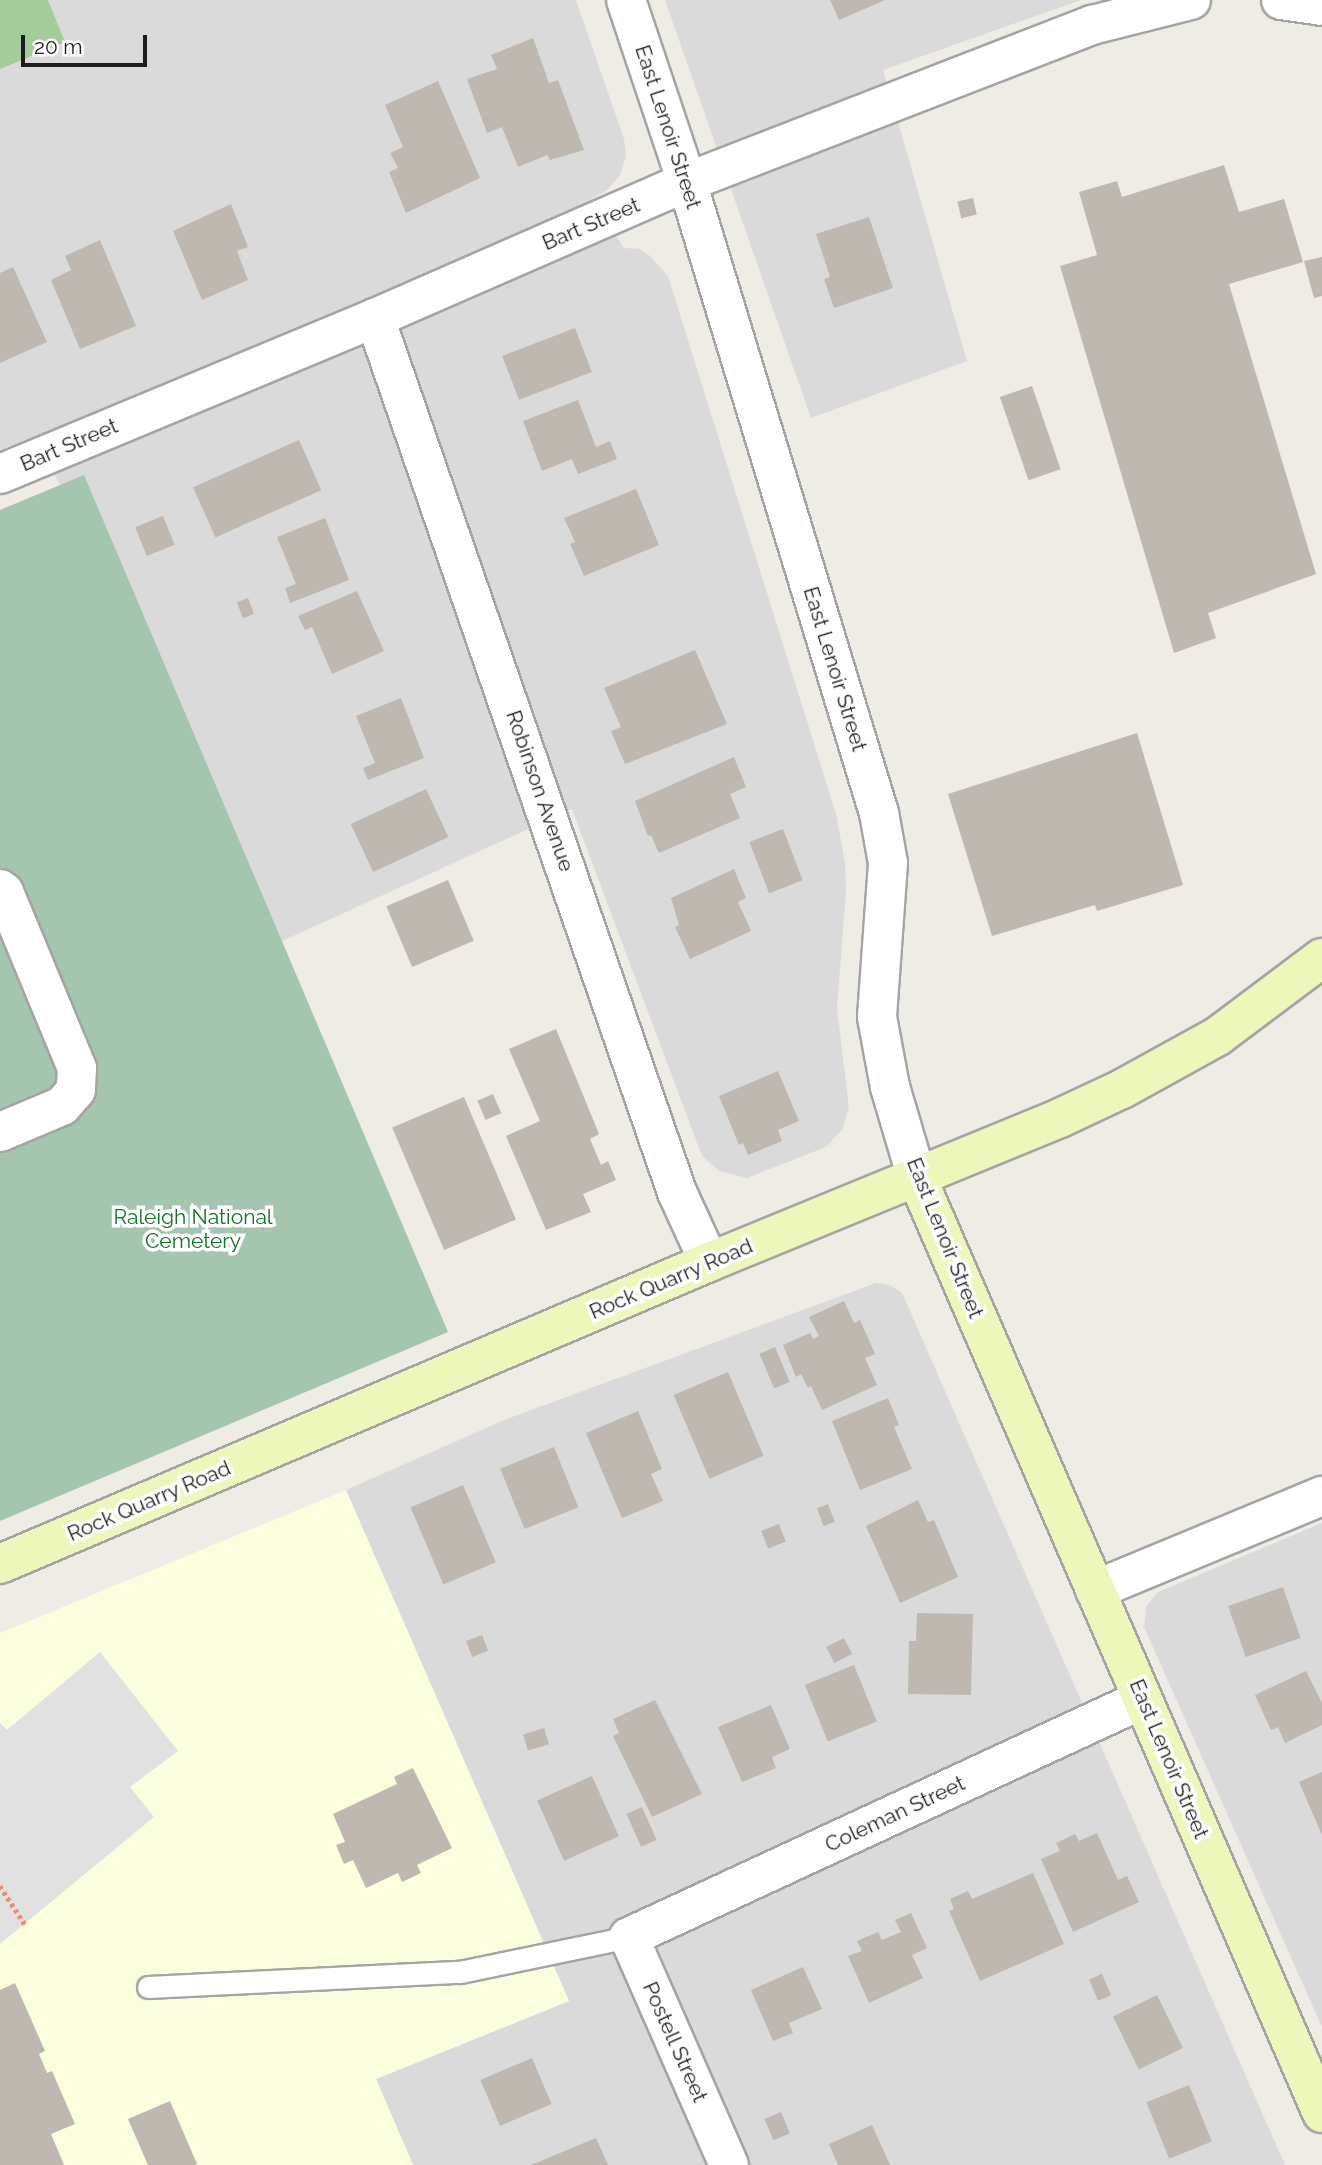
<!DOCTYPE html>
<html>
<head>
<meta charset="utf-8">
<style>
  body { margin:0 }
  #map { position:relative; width:1322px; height:2165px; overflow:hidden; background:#eeece4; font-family:Raleway,sans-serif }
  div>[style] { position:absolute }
  .residential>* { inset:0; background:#dbdada }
  .education>* { inset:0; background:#fafedd }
  .forest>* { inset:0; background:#a3cc9a }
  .cemetery>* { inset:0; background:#a5c6ae }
  .parking>* { inset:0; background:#e1e1e1 }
  .building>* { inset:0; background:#beb8b0; transform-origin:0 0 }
  .path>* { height:4.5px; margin-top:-2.25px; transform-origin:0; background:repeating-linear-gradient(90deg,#f48a6e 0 3.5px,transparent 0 7px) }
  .roads { filter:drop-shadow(2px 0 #a4a4a4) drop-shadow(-2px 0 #a4a4a4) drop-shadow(0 2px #a4a4a4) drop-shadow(0 -2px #a4a4a4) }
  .lane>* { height:21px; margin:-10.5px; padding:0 10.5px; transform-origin:10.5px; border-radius:10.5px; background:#fff }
  .street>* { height:38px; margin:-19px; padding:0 19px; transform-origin:19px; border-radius:19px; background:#fff }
  .secondary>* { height:38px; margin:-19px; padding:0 19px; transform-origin:19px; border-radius:19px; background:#edf7b9 }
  span { translate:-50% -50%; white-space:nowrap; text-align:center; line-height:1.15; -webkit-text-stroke:7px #fff; paint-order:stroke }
  .street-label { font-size:21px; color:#1d1d1d }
  .park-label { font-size:21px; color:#0f7723 }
  .scale { position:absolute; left:21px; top:35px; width:126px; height:32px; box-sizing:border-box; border:4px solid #1d1d1d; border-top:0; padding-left:9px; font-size:21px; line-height:24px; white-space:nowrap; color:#1d1d1d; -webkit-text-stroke:5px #fff; paint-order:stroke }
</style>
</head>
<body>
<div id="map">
  <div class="residential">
    <i style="clip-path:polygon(0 0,576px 0,624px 139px,626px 156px,620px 175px,607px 190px,591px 199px,624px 248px,639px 249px,650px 256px,668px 276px,836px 814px,845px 863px,846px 892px,837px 1008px,849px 1108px,842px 1130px,826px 1147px,747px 1178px,719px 1171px,702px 1156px,572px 809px,282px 941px,36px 436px,0 450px)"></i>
    <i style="clip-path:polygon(665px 0,1081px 0,883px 70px,967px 361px,811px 418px)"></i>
    <i style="clip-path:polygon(876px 1283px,890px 1285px,902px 1293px,1285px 2165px,413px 2165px,376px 2079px,569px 2001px,346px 1490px,504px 1420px)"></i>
    <i style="clip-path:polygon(1322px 1523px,1322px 2027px,1144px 1627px,1146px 1607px,1158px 1592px)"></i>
  </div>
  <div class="education">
    <i style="clip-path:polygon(346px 1490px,569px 2001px,376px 2079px,413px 2165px,0 2165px,0 1633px)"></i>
  </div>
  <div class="forest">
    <i style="clip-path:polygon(0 0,48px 0,65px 42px,0 69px)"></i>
  </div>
  <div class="cemetery">
    <i style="clip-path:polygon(84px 475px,448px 1332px,0 1521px,0 510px)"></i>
  </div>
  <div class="parking">
    <i style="clip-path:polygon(100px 1652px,178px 1751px,130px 1787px,154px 1817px,0 1944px,0 1723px,7px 1730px)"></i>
  </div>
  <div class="building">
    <i style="clip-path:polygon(830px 0,885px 0,839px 20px)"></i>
    <i style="clip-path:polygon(533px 38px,549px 83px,558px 80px,584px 150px,550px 160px,547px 155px,518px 167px,502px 127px,487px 133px,467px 79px,497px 69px,491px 55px)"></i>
    <i style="clip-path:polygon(438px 81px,480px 178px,406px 213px,389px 172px,398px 168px,390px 153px,403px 147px,385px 105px)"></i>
    <i style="clip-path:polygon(1224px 165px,1239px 212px,1284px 199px,1303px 262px,1229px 284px,1316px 574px,1208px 613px,1216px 638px,1174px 653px,1060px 266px,1097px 255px,1079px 192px,1117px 181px,1122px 197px)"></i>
    <i style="left:973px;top:198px;width:17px;height:16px;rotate:77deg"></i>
    <i style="clip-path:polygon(231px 204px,248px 247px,237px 251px,248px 280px,202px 300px,173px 231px)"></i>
    <i style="clip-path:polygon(869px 217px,893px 288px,834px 308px,824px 279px,830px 277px,816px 234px)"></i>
    <i style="clip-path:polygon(100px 240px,136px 326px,80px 349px,51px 280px,71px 270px,65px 256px)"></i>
    <i style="clip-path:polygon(1322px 257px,1322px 296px,1314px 298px,1304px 261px)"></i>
    <i style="clip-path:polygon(13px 267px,47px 342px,0 363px,0 273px)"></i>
    <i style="left:575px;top:328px;width:47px;height:78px;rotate:69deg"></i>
    <i style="left:1032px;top:386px;width:88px;height:34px;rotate:71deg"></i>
    <i style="clip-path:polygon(578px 400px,596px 447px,610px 441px,617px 459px,578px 474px,572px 459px,542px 471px,523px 421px)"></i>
    <i style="left:299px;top:440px;width:55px;height:116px;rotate:66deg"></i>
    <i style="clip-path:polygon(636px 489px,659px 545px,584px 576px,570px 544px,575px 542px,564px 518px)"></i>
    <i style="left:163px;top:516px;width:31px;height:30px;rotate:68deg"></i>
    <i style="clip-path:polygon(325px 518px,349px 580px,290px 603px,285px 588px,296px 584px,277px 537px)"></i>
    <i style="clip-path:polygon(357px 591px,384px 651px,332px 674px,312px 627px,305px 630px,298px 616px)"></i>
    <i style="left:248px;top:598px;width:17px;height:12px;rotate:69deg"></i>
    <i style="clip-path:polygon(695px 650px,727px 724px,625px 764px,611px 731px,621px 727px,604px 688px)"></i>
    <i style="clip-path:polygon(401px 698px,424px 758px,368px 780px,363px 768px,375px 763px,356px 716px)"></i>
    <i style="clip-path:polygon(1137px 733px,1183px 885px,1097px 911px,1095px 905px,992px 936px,948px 794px)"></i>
    <i style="clip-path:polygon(734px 757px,746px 787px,730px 794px,740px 818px,659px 853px,651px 835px,648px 836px,635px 801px)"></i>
    <i style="left:426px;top:789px;width:53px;height:83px;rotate:65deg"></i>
    <i style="left:783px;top:829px;width:55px;height:36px;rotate:69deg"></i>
    <i style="clip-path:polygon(734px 869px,746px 898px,738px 902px,751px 931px,690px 959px,675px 927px,679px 925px,671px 898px)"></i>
    <i style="left:448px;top:880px;width:66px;height:67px;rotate:67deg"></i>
    <i style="clip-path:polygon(556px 1029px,599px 1134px,590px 1139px,601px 1165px,608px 1161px,616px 1180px,583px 1194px,591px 1212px,546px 1230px,506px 1136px,540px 1121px,509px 1049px)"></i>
    <i style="clip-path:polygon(778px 1071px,799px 1121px,778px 1130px,782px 1141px,748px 1155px,743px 1143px,739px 1145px,719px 1096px)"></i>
    <i style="left:493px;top:1094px;width:21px;height:17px;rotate:67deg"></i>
    <i style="left:464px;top:1097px;width:133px;height:78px;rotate:67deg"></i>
    <i style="clip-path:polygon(844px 1301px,854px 1323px,860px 1320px,875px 1354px,865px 1358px,877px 1385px,822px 1410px,811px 1386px,808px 1388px,801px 1374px,796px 1377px,783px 1345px,810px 1333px,813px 1339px,819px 1336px,809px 1317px)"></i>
    <i style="left:775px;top:1347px;width:38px;height:17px;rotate:67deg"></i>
    <i style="left:728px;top:1372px;width:91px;height:59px;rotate:67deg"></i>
    <i style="clip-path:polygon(888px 1398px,899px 1425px,894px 1427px,912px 1469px,860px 1490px,832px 1421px)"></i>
    <i style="clip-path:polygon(638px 1411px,662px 1469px,651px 1474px,663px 1501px,622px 1518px,586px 1433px)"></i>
    <i style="left:554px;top:1447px;width:65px;height:58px;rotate:68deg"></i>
    <i style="left:463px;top:1485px;width:84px;height:57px;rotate:67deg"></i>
    <i style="clip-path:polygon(918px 1500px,928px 1522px,934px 1520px,958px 1577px,900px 1603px,866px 1526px)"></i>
    <i style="left:828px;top:1504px;width:19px;height:12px;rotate:69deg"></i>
    <i style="left:779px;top:1524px;width:19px;height:19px;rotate:69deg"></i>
    <i style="left:1283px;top:1587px;width:54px;height:58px;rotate:71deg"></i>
    <i style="clip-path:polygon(917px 1613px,973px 1614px,971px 1695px,908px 1694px,909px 1641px,916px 1641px)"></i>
    <i style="left:482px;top:1635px;width:17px;height:17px;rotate:69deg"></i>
    <i style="left:844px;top:1638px;width:18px;height:20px;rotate:63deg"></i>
    <i style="left:854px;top:1665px;width:61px;height:53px;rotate:68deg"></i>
    <i style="clip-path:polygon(1306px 1671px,1322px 1703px,1322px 1725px,1285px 1743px,1278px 1727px,1271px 1730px,1255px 1695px)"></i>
    <i style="clip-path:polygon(655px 1700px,702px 1794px,652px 1817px,613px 1736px,619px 1733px,613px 1719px)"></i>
    <i style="clip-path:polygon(771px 1705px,790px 1749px,772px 1757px,776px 1768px,742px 1782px,718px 1727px)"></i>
    <i style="left:544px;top:1728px;width:17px;height:22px;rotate:73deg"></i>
    <i style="clip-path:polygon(413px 1768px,452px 1848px,417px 1865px,421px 1873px,402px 1882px,398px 1873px,366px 1888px,353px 1860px,344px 1864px,336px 1845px,345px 1842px,333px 1814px,397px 1784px,394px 1777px)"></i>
    <i style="clip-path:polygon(1322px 1772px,1322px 1835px,1299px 1782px)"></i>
    <i style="left:592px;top:1776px;width:66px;height:60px;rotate:66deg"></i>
    <i style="left:642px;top:1807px;width:36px;height:17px;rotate:66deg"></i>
    <i style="clip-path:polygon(1097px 1833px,1118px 1880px,1127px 1876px,1139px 1902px,1073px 1932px,1041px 1859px,1060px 1851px,1056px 1843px,1075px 1834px,1079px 1841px)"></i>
    <i style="clip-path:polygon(1033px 1873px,1064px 1944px,980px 1981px,949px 1911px,954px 1909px,950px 1899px,968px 1891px,972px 1899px)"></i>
    <i style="clip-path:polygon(911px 1913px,927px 1948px,912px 1955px,923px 1978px,869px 2003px,848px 1956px,862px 1951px,857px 1941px,878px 1932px,882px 1940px,901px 1932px,895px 1920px)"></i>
    <i style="clip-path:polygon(803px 1967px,822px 2009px,789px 2023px,793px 2033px,773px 2041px,751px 1990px)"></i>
    <i style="left:1102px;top:1974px;width:23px;height:14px;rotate:67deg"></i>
    <i style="clip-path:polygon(15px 1983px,45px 2051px,39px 2054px,47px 2073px,52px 2071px,75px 2124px,51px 2134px,64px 2165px,0 2165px,0 1990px)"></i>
    <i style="left:1157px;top:1995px;width:59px;height:49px;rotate:64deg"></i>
    <i style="left:532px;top:2058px;width:50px;height:56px;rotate:67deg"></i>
    <i style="left:1189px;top:2085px;width:61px;height:46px;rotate:68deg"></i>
    <i style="clip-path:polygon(170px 2101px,197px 2164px,194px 2165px,148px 2165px,128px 2119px)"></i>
    <i style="left:781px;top:2112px;width:23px;height:18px;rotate:67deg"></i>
    <i style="clip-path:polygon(872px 2125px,890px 2165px,838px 2165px,829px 2144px)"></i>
    <i style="clip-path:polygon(596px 2138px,608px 2165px,531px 2165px)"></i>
  </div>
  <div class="path">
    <i style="left:0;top:1886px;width:48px;rotate:57deg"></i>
  </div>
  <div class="roads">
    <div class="lane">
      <i style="left:148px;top:1987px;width:312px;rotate:-2.8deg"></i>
      <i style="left:460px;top:1972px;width:173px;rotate:-11.7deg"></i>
    </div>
    <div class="street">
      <i style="left:626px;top:0;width:192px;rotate:71.5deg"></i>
      <i style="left:687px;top:182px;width:660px;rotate:73.08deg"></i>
      <i style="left:879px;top:813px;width:51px;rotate:79.8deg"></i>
      <i style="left:888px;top:863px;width:154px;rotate:94.1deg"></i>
      <i style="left:877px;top:1017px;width:71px;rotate:79.5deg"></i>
      <i style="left:890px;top:1087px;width:95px;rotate:73.5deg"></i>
      <i style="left:1281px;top:0;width:41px;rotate:8.3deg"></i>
      <i style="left:375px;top:318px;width:925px;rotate:70.94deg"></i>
      <i style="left:677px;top:1192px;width:77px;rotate:65.4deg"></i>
      <i style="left:0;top:474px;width:406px;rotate:-22.6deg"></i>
      <i style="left:375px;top:318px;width:340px;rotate:-23.6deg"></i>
      <i style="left:687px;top:182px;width:434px;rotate:-21.2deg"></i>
      <i style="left:1092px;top:25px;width:102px;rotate:-14.2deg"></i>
      <i style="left:0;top:889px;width:5px;rotate:37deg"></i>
      <i style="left:4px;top:892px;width:191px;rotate:67.5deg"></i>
      <i style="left:77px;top:1068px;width:22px;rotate:93deg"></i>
      <i style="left:76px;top:1090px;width:21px;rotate:131deg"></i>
      <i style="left:62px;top:1106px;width:67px;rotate:157.2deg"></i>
      <i style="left:1095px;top:1590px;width:246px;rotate:-22.5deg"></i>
      <i style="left:729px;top:2165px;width:249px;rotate:-113.7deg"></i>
      <i style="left:629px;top:1937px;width:566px;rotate:-24.85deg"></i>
    </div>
    <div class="secondary">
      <i style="left:917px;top:1178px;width:1019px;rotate:66.58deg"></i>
      <i style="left:0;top:1564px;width:771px;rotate:-23.07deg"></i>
      <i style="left:709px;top:1262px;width:379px;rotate:-22.3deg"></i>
      <i style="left:1060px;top:1118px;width:68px;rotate:-25.1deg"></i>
      <i style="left:1122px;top:1089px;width:110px;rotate:-28.9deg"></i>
      <i style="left:1218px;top:1036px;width:130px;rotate:-36.9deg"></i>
    </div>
  </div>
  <div class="street-label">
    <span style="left:668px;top:127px;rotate:72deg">East Lenoir Street</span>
    <span style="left:591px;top:224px;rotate:-23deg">Bart Street</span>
    <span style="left:69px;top:445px;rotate:-23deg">Bart Street</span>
    <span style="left:835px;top:669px;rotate:73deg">East Lenoir Street</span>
    <span style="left:540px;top:791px;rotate:71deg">Robinson Avenue</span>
    <span style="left:945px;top:1238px;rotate:68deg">East Lenoir Street</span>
    <span style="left:671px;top:1279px;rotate:-23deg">Rock Quarry Road</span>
    <span style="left:149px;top:1501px;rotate:-23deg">Rock Quarry Road</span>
    <span style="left:1169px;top:1759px;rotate:67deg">East Lenoir Street</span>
    <span style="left:895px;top:1814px;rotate:-25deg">Coleman Street</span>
    <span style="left:675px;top:2042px;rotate:66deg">Postell Street</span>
  </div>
  <div class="park-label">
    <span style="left:193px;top:1229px">Raleigh National<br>Cemetery</span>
  </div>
  <div class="scale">20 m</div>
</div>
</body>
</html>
